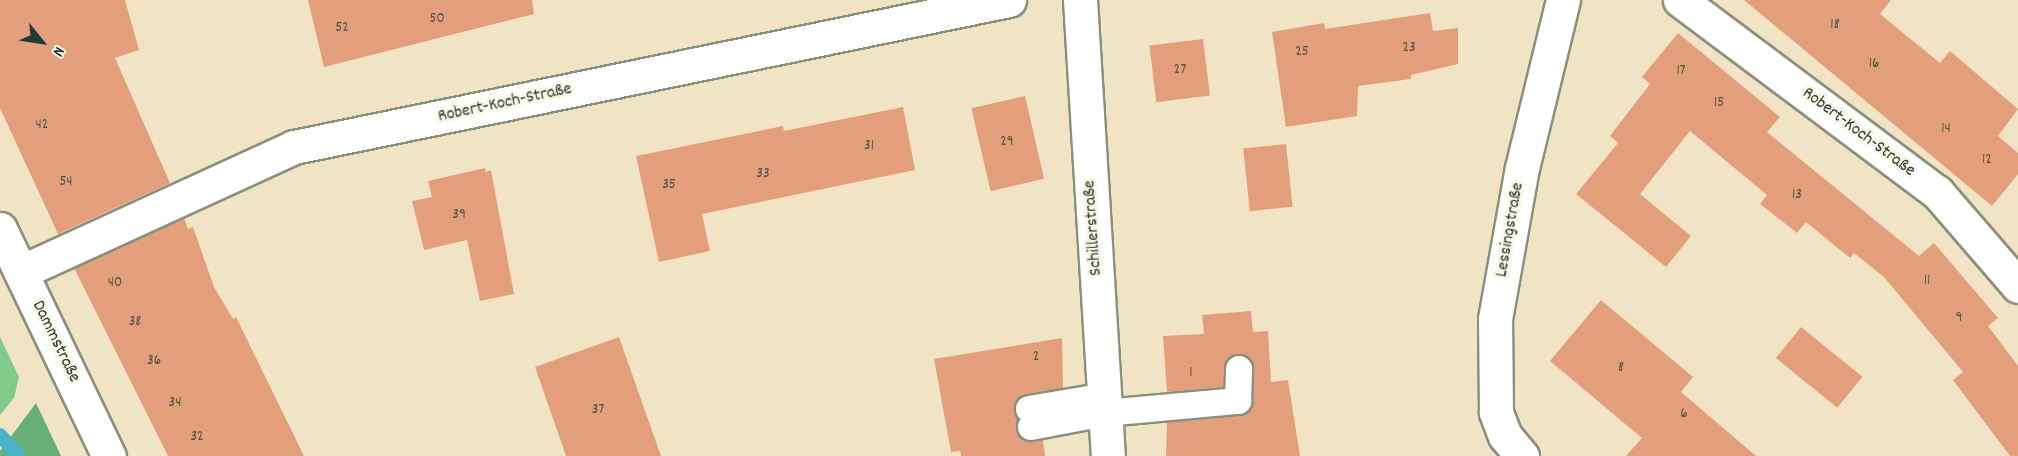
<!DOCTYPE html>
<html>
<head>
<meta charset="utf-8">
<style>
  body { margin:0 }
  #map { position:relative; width:2018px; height:456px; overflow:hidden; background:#f1e4c5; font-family:Dekko,sans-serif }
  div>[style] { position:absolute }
  .green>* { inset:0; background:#80cb89 }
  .forest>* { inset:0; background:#68af75 }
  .stream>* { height:14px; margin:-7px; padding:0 7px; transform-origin:7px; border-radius:7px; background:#49b3c7 }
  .building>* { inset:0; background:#e39f7c; transform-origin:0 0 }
  .roads { filter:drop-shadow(2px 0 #88907c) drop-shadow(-2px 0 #88907c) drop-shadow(0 2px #88907c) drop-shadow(0 -2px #88907c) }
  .service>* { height:26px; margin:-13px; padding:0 13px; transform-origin:13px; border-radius:13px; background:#fff }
  .minor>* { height:33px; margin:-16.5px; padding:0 16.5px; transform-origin:16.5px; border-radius:16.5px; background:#fff }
  .tertiary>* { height:33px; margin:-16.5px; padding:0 16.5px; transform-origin:16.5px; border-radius:16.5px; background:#fff }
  span { translate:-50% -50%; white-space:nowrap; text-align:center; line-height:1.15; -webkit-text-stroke:6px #fcf5e5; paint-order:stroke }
  .number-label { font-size:15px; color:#505646 }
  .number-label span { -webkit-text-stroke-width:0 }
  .street-label { font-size:18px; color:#1f3d34 }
  .north { position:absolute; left:12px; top:12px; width:60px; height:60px; -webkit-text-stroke:4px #fcf5e5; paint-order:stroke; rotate:120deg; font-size:16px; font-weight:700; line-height:24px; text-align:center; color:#1f3d34 }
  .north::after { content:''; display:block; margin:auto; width:21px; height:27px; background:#1f3d34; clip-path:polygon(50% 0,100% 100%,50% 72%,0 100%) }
</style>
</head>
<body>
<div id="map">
  <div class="green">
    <i style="clip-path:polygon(0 337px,19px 377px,14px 398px,0 415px)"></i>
  </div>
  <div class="forest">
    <i style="clip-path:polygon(36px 403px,61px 456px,0 456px,0 451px)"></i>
  </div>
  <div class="stream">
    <i style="left:0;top:435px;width:28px;rotate:48deg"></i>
  </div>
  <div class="building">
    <i style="clip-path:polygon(0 0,125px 0,139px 50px,115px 58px,170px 183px,58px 234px,0 108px)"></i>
    <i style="clip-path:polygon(308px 0,532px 0,534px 14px,324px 67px)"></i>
    <i style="clip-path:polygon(1744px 0,1891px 0,1880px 14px,1940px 63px,1950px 51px,2018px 109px,1998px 136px,2018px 153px,2018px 174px,1992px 206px)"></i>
    <i style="clip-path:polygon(1430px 13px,1433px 31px,1458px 28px,1458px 64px,1411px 75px,1411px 79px,1358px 86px,1357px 116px,1286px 127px,1272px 32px,1324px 23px,1325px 29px)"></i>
    <i style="clip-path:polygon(1678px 33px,1780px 117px,1767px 132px,1919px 256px,1934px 243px,1998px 318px,1988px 326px,2018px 366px,2018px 456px,2010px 456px,1953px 380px,1963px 372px,1884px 277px,1854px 253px,1850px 258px,1806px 222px,1797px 233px,1760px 204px,1767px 195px,1690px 131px,1640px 194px,1691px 236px,1666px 267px,1576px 194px,1618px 143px,1610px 136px,1650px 84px,1642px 77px)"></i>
    <i style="left:1203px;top:39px;width:57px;height:54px;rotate:83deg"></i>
    <i style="left:1025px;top:96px;width:85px;height:55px;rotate:77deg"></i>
    <i style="clip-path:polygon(903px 107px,915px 170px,702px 214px,710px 251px,659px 262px,636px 156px,783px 126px,784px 131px)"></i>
    <i style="left:1286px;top:144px;width:63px;height:43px;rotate:84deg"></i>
    <i style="clip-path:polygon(485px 168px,486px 172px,491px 170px,514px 294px,480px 301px,467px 240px,424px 250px,412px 201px,432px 197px,428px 181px)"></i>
    <i style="clip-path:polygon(184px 218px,188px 229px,193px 227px,214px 287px,233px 319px,236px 317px,304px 456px,168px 456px,74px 268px)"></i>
    <i style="clip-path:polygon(1601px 300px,1693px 377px,1681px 392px,1756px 456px,1626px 456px,1642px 438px,1550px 361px)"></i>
    <i style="clip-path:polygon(1251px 311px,1253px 332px,1268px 331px,1271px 382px,1288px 380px,1300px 456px,1166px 456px,1167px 422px,1247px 413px,1253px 401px,1254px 369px,1247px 357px,1232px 356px,1224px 368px,1223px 387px,1167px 392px,1163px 336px,1204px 334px,1202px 315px)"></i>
    <i style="left:1801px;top:327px;width:79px;height:40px;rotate:39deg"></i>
    <i style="clip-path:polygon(619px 337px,661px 456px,566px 456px,535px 367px)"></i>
    <i style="clip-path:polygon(1062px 338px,1063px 388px,1026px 394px,1015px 404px,1019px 436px,1027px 441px,1043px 440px,1045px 456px,961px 456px,960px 451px,951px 452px,934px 359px)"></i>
  </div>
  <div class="roads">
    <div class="service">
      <i style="left:1029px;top:409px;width:60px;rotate:-9.6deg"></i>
      <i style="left:1031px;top:427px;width:75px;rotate:-10.7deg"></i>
      <i style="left:1105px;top:413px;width:134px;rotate:-5.2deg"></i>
      <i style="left:1238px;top:401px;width:32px;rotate:-88deg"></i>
    </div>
    <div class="minor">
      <i style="left:1080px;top:0;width:457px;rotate:86.5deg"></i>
      <i style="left:1680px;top:0;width:321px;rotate:36.8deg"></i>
      <i style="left:1937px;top:192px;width:124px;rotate:49.2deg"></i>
      <i style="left:21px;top:272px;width:300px;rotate:-24.6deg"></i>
      <i style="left:294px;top:147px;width:730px;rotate:-11.62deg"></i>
      <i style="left:1522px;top:456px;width:26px;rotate:-130deg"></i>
      <i style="left:1505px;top:436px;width:26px;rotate:-111deg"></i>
      <i style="left:1496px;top:412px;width:93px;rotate:-90.6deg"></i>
      <i style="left:1495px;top:319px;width:153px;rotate:-79.9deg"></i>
      <i style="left:1522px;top:168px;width:173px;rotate:-76.3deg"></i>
    </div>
    <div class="tertiary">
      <i style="left:0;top:229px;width:252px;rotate:64.4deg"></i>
    </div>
  </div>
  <div class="number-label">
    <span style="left:437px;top:20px">50</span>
    <span style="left:1835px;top:26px">18</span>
    <span style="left:342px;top:29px">52</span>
    <span style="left:1409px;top:49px">23</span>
    <span style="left:1302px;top:53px">25</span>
    <span style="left:1874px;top:65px">16</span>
    <span style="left:1180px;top:71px">27</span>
    <span style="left:1681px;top:72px">17</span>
    <span style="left:1719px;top:104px">15</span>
    <span style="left:42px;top:126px">42</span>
    <span style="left:1946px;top:130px">14</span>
    <span style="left:1007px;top:143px">29</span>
    <span style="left:869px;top:147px">31</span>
    <span style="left:1987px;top:161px">12</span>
    <span style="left:763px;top:175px">33</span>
    <span style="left:66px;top:183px">54</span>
    <span style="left:669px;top:186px">35</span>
    <span style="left:1797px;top:196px">13</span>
    <span style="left:459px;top:216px">39</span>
    <span style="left:1927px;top:282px">11</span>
    <span style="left:115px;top:284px">40</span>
    <span style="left:1959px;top:319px">9</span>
    <span style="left:135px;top:323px">38</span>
    <span style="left:1036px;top:358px">2</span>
    <span style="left:154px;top:362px">36</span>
    <span style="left:1621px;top:369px">8</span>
    <span style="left:1191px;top:374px">1</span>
    <span style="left:175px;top:404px">34</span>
    <span style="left:598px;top:411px">37</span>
    <span style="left:1684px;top:415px">6</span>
    <span style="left:197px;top:438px">32</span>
  </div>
  <div class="street-label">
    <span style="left:505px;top:104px;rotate:-12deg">Robert-Koch-Straße</span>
    <span style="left:1858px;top:133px;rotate:37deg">Robert-Koch-Straße</span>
    <span style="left:1094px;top:228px;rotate:-94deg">Schillerstraße</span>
    <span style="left:1511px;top:230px;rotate:-80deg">Lessingstraße</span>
    <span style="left:55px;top:342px;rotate:64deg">Dammstraße</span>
  </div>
  <div class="north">N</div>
</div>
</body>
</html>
